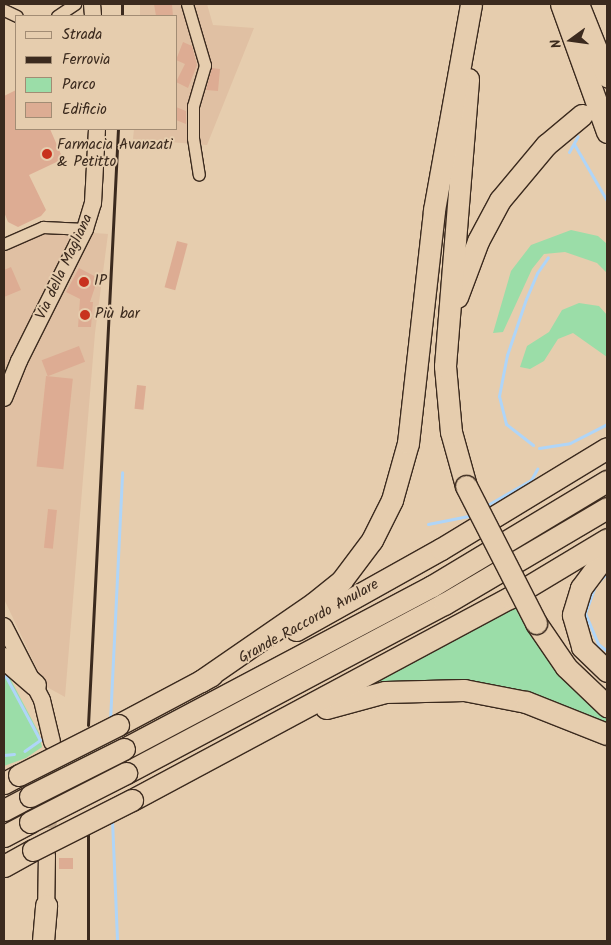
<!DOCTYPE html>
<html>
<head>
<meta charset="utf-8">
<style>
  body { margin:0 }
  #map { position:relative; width:611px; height:945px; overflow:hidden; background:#e6cdae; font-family:Kalam,sans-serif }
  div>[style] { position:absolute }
  .built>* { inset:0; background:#e0c0a3 }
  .green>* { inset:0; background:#9bdda8 }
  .stream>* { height:3px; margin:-1.5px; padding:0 1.5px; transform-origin:1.5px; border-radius:1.5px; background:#afd5f8 }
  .building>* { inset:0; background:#ddac93; transform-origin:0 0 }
  .secondary-tunnel>* { height:16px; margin-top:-8px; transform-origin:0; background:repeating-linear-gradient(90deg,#c4ac91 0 16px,transparent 0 24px) }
  .roads { filter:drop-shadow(1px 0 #3b2a1e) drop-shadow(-1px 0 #3b2a1e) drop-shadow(0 1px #3b2a1e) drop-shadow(0 -1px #3b2a1e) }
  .street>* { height:11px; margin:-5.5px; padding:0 5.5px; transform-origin:5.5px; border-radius:5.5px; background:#e6cdae }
  .secondary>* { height:16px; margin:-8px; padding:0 8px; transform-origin:8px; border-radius:8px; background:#e6cdae }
  .highway>* { height:21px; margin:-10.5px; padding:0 10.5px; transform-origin:10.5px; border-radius:10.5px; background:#e6cdae }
  .rail>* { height:3px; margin:-1.5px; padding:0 1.5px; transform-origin:1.5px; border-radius:1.5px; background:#3b2a1e }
  .bridges { filter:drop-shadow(1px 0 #3b2a1e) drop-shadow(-1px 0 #3b2a1e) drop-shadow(0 1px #3b2a1e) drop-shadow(0 -1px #3b2a1e) }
  .highway-bridge>* { height:21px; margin:-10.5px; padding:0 10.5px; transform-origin:10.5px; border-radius:10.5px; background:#e6cdae }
  .dots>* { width:14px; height:14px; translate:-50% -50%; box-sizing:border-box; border:2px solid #e6cdae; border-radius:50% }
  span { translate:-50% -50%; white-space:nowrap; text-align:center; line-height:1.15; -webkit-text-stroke:4px #e6cdae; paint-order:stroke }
  .poi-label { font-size:15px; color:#3b2a1e }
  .left { translate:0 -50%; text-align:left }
  .street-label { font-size:15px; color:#3b2a1e }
  .frame { position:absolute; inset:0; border:5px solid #3b2a1e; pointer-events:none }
  .legend { position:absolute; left:15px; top:15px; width:162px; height:115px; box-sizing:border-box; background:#e6cdae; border:1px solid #a28c74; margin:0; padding:6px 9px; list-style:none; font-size:15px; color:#3b2a1e }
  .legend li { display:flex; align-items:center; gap:10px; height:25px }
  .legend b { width:25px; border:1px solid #a28c74 }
  .north { position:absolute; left:546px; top:15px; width:50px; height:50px; -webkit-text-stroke:4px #e6cdae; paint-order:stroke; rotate:256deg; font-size:14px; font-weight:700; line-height:20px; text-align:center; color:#3b2a1e }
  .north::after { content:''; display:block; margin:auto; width:18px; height:22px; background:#3b2a1e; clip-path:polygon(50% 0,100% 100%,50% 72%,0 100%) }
</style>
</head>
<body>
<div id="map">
  <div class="built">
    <i style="clip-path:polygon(140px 4px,207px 4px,213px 25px,254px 28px,207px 145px,133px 139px,134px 129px,176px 129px,176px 16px,140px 16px)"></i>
    <i style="clip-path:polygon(43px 229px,108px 234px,95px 333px,65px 697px,45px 686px,4px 599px,4px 248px)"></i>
  </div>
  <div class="green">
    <i style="clip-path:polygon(571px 230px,598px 236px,607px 244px,607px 273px,597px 263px,565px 252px,544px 254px,532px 269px,503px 332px,493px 333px,511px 271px,531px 245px)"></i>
    <i style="clip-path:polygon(579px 303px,599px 306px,607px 315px,607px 357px,573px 333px,558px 339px,544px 361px,530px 369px,520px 367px,527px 346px,549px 332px,562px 310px)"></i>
    <i style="clip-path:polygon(514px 605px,557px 673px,607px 717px,607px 733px,557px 711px,373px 688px,370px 682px)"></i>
    <i style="clip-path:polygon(4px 667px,39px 733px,42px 747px,26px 758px,4px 766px)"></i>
  </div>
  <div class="stream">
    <i style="left:574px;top:144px;width:66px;rotate:59.9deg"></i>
    <i style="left:569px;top:152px;width:18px;rotate:-61deg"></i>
    <i style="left:533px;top:445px;width:34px;rotate:-142deg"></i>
    <i style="left:506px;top:424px;width:29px;rotate:-104deg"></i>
    <i style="left:499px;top:396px;width:42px;rotate:-79deg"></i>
    <i style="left:507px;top:355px;width:59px;rotate:-71.3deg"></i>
    <i style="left:526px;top:299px;width:28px;rotate:-67deg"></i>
    <i style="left:537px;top:273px;width:19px;rotate:-55deg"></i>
    <i style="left:539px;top:448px;width:31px;rotate:-9deg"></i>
    <i style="left:570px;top:443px;width:42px;rotate:-27.2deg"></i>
    <i style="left:484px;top:507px;width:54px;rotate:-29.9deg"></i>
    <i style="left:531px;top:480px;width:13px;rotate:-61deg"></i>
    <i style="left:428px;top:524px;width:41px;rotate:-11.3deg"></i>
    <i style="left:599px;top:581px;width:11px;rotate:-45deg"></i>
    <i style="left:595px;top:586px;width:29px;rotate:110deg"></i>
    <i style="left:585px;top:613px;width:34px;rotate:67deg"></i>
    <i style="left:598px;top:644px;width:11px;rotate:38deg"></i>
    <i style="left:4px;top:673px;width:76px;rotate:61.8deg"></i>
    <i style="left:40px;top:740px;width:19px;rotate:145deg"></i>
    <i style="left:110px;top:721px;width:249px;rotate:-87.2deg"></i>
    <i style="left:4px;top:755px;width:10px;rotate:-6deg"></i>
    <i style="left:112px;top:820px;width:121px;rotate:87.6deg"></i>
  </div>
  <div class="building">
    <i style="clip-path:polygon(154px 4px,172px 4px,173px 16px,156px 16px)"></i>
    <i style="clip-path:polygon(183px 42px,192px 46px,197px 65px,188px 88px,176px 82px,185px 64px,176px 60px)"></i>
    <i style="clip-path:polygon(212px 68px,220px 69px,218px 91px,206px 90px)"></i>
    <i style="clip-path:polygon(16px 90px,16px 129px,50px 129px,63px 159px,29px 175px,46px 210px,41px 216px,18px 227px,8px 222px,4px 212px,4px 96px)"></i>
    <i style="clip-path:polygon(176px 107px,186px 111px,186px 124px,176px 120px)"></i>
    <i style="left:177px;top:241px;width:11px;height:48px;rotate:15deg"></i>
    <i style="clip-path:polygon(11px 267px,21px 290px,4px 297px,4px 270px)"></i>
    <i style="clip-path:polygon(79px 268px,98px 278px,90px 302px,93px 302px,91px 327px,78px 327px,80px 299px,66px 292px)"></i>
    <i style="left:79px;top:346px;width:17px;height:40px;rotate:69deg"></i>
    <i style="left:46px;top:376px;width:27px;height:91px;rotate:6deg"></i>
    <i style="left:137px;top:385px;width:9px;height:24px;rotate:6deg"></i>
    <i style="left:48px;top:509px;width:9px;height:39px;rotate:6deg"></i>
    <i style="left:59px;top:858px;width:14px;height:11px"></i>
  </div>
  <div class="secondary-tunnel">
    <i style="left:47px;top:852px;width:103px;rotate:-86.7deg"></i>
  </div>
  <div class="roads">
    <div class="street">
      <i style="left:187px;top:4px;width:64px;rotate:73.6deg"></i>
      <i style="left:205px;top:65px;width:43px;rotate:106.3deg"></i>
      <i style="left:193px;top:106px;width:32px;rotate:90deg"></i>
      <i style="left:193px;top:138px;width:37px;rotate:81deg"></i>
      <i style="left:4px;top:10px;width:14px;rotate:25deg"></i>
      <i style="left:57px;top:16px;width:22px;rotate:-34deg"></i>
      <i style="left:4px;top:244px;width:43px;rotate:-23.6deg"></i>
      <i style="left:43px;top:227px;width:42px;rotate:2.7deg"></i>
    </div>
    <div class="secondary">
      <i style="left:92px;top:4px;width:12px;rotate:85deg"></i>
      <i style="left:4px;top:398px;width:40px;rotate:-68deg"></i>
      <i style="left:19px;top:361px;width:148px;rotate:-63.4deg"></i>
      <i style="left:85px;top:229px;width:27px;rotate:-73deg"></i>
      <i style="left:93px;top:203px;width:74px;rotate:-86.9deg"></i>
      <i style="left:4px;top:626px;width:83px;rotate:62.8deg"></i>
      <i style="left:42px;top:700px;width:43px;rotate:76.6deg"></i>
      <i style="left:46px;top:917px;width:62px;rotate:-89.1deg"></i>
    </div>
    <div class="highway">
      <i style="left:561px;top:4px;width:136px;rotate:70.2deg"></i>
      <i style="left:578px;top:4px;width:78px;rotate:68.1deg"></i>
      <i style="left:457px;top:297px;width:60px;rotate:-69.4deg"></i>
      <i style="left:478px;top:241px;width:47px;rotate:-61.8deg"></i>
      <i style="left:500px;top:200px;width:72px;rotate:-50.1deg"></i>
      <i style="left:546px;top:145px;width:47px;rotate:-39.8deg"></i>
      <i style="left:466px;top:486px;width:56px;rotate:-105.5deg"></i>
      <i style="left:451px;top:432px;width:66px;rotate:-95.2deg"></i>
      <i style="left:445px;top:366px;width:288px;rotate:-85.4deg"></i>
      <i style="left:607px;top:553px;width:44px;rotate:126.6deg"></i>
      <i style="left:581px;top:588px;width:28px;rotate:107deg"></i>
      <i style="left:573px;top:615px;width:33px;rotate:74deg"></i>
      <i style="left:582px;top:647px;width:35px;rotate:44deg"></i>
      <i style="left:536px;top:623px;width:53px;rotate:55.7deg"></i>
      <i style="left:566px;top:667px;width:57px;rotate:43.6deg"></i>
      <i style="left:296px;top:630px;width:166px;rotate:-29.2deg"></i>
      <i style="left:441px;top:549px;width:194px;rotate:-31.3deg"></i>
      <i style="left:4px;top:658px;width:41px;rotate:41.1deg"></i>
      <i style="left:201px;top:681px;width:137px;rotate:-34.6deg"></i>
      <i style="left:314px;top:603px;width:36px;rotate:-39deg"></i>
      <i style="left:342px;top:580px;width:50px;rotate:-53.1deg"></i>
      <i style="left:372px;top:540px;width:45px;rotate:-63.4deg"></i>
      <i style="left:392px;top:500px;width:59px;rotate:-74.3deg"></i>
      <i style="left:408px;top:443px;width:234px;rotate:-83.6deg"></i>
      <i style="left:434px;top:210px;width:209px;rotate:-79.8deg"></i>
      <i style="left:326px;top:708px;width:61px;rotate:-15.2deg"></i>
      <i style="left:385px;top:692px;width:79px;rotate:-1.5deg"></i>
      <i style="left:464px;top:690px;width:63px;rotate:11deg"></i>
      <i style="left:526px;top:702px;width:87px;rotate:21.6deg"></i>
      <i style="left:118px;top:725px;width:106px;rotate:-28deg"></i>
      <i style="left:124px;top:749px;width:348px;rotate:-27.9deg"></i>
      <i style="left:432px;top:586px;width:204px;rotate:-31deg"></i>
      <i style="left:126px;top:773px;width:360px;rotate:-28deg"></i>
      <i style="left:444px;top:604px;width:189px;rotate:-30.5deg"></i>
      <i style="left:4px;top:783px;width:17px;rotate:-28deg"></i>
      <i style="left:132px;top:800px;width:428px;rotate:-28.2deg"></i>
      <i style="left:509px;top:598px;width:114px;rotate:-31deg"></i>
      <i style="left:4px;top:810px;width:30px;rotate:-28deg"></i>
      <i style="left:4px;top:836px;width:30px;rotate:-28deg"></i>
      <i style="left:4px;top:866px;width:33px;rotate:-29deg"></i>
      <i style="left:43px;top:941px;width:36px;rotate:-85deg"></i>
    </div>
  </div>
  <div class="rail">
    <i style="left:122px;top:16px;width:12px;rotate:-90deg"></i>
    <i style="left:88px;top:725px;width:597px;rotate:-87.12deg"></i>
    <i style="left:88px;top:834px;width:107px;rotate:90deg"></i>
  </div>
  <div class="bridges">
    <div class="highway-bridge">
      <i style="left:466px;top:486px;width:154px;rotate:62.9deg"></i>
      <i style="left:19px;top:775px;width:111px;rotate:-26.8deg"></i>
      <i style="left:30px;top:796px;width:105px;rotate:-26.6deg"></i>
      <i style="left:30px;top:822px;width:108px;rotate:-27deg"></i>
      <i style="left:33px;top:850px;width:111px;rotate:-26.8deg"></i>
    </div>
  </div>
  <div class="dots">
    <i style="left:47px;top:154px;background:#c8321e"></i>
    <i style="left:84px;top:282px;background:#c8321e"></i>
    <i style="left:85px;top:315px;background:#c8321e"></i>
  </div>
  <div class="poi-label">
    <span class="left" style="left:57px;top:154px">Farmacia Avanzati<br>&amp; Petitto</span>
    <span class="left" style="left:94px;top:282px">IP</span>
    <span class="left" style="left:95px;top:315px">Più bar</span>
  </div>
  <div class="street-label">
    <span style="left:65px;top:267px;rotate:-65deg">Via della Magliana</span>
    <span style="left:309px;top:622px;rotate:-29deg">Grande Raccordo Anulare</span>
  </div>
  <div class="frame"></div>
  <ul class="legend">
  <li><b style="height:6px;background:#e6cdae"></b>Strada</li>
  <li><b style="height:6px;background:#3b2a1e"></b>Ferrovia</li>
  <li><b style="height:14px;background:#9bdda8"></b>Parco</li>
  <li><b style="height:14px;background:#ddac93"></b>Edificio</li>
  </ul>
  <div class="north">N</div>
</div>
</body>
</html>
